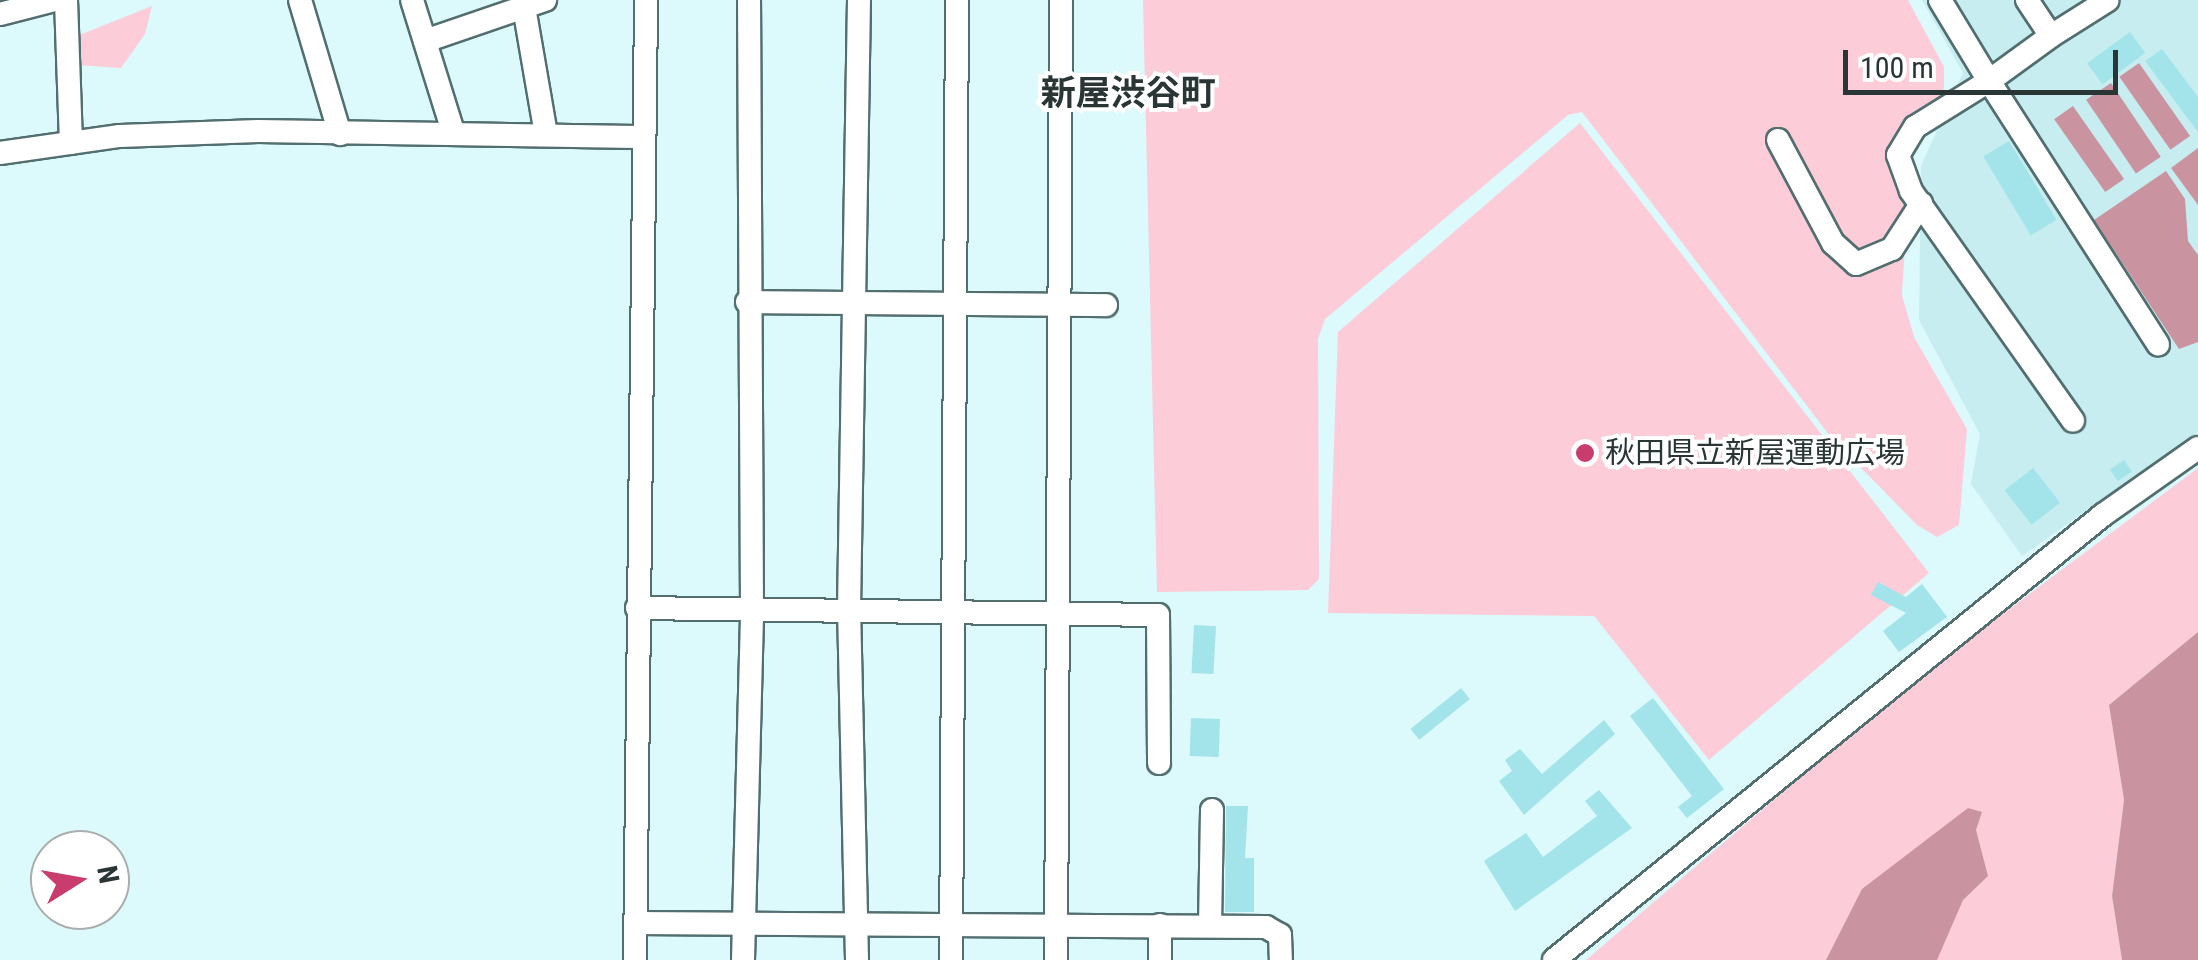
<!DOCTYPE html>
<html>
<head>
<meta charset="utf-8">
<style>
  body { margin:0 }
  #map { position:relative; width:2198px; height:960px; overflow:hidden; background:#dcf9fb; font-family:"Roboto Condensed","Noto Sans JP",sans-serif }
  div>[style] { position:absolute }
  .built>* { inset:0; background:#c7edf0 }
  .green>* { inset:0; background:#fcccd8 }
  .water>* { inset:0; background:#c993a0; transform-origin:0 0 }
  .building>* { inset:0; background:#a2e4e9; transform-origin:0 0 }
  .roads { filter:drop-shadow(2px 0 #536e6f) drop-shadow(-2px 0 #536e6f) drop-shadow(0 2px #536e6f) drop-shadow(0 -2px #536e6f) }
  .minor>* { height:22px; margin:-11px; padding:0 11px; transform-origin:11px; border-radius:11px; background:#fff }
  .dots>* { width:28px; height:28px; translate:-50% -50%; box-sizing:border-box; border:5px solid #fff; border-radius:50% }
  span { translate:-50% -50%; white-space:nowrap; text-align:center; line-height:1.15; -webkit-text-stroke:8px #fff; paint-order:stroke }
  .poi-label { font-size:30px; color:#2a3536 }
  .left { translate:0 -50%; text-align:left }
  .quarter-label { font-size:35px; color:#2a3536; font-weight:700 }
  .north { position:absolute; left:30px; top:830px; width:100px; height:100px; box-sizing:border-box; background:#fff; border:2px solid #aaaeaf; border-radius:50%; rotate:79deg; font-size:28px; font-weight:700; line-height:40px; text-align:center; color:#2a3536 }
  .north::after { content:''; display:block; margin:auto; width:35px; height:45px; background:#c83c6e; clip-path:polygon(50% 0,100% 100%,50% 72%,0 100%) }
  .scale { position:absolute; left:1843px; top:50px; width:275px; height:45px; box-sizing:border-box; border:5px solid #2a3536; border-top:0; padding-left:12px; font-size:30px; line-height:35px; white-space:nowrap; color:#2a3536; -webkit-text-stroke:8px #fff; paint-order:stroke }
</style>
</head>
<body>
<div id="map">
  <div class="built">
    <i style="clip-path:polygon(1922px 0,2198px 0,2198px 432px,2022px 556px,1971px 484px,1980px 434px,1919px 320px,1921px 166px,1963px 73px)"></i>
  </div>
  <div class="green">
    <i style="clip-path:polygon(1143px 0,1908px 0,1944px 67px,1944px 88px,1910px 160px,1902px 295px,1914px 337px,1967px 429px,1959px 525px,1937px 537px,1917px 525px,1830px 436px,1582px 112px,1568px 115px,1325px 319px,1318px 339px,1319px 579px,1308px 590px,1157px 592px)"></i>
    <i style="clip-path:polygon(152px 6px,145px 34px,121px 68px,78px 65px,77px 36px)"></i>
    <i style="clip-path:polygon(1580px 123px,1929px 573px,1709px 760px,1594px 616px,1328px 613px,1338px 332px)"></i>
    <i style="clip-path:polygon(2198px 468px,2198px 632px,2109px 705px,2124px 800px,2112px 896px,2122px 960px,1586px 960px,1913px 681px)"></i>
  </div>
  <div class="water">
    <i style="left:2139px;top:63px;width:89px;height:24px;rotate:55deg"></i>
    <i style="left:2111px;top:83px;width:89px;height:30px;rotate:56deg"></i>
    <i style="left:2073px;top:106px;width:89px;height:23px;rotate:55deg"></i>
    <i style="clip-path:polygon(2198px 148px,2198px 205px,2171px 168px)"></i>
    <i style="clip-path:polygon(2166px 171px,2185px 199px,2188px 241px,2198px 255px,2198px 342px,2179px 349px,2094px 220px)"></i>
    <i style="clip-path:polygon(2198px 632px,2198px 960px,2122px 960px,2112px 896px,2124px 800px,2109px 705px)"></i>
    <i style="clip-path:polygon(1968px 808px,1982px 812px,1976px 830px,1988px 876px,1963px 900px,1937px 960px,1826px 960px,1862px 889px)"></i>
  </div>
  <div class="building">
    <i style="left:2130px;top:32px;width:26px;height:53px;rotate:54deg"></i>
    <i style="clip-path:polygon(2162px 49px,2198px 97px,2198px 132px,2145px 61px)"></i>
    <i style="left:2009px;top:141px;width:92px;height:30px;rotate:59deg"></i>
    <i style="left:2124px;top:460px;width:14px;height:17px;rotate:56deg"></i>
    <i style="left:2033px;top:468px;width:44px;height:36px;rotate:52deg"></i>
    <i style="clip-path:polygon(1878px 582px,1906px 597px,1922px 584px,1947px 617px,1899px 652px,1883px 631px,1906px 613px,1871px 595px)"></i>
    <i style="left:1194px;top:625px;width:22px;height:48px;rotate:3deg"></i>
    <i style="left:1461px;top:688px;width:14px;height:65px;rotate:51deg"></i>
    <i style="clip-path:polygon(1653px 698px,1724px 789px,1687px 818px,1678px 807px,1692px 796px,1630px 716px)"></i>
    <i style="left:1191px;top:718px;width:29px;height:38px;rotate:2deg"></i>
    <i style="clip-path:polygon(1604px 720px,1615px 734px,1524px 815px,1499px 781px,1512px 771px,1505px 760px,1520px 749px,1542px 774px)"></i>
    <i style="clip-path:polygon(1599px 790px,1632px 828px,1515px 911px,1484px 861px,1526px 833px,1543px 857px,1597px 816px,1585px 801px)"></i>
    <i style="clip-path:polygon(1226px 806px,1248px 806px,1245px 858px,1254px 858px,1254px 912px,1225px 912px)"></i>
  </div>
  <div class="roads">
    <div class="minor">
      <i style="left:66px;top:0;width:143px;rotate:88deg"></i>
      <i style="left:300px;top:0;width:140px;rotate:73.4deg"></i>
      <i style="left:412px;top:0;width:138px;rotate:72.7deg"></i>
      <i style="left:1940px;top:0;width:95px;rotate:58.8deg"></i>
      <i style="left:1989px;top:81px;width:87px;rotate:148.1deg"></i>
      <i style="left:1915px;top:127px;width:33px;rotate:121deg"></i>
      <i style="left:1898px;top:155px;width:38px;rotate:70deg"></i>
      <i style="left:1911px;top:191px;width:281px;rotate:54.8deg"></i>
      <i style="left:2027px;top:0;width:43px;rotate:56.3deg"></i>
      <i style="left:2051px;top:36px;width:77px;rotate:144deg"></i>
      <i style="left:1989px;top:81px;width:313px;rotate:57.3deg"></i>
      <i style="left:524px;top:7px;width:130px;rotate:80.2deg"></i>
      <i style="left:0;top:14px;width:57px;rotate:-14.3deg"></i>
      <i style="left:2051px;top:36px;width:67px;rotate:-32.3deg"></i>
      <i style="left:425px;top:41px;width:127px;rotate:-18.9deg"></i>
      <i style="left:1778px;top:140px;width:117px;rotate:61.9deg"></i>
      <i style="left:1833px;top:243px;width:31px;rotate:42deg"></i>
      <i style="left:1856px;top:264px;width:39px;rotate:-23deg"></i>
      <i style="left:1892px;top:249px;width:54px;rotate:-57.2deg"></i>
      <i style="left:0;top:153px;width:121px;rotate:-8.1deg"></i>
      <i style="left:120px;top:136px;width:138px;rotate:-2.1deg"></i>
      <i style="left:258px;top:131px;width:383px;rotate:0.9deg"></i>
      <i style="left:747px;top:302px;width:359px;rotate:0.5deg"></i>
      <i style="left:637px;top:608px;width:521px;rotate:0.77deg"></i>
      <i style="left:1158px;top:615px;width:148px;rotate:89.6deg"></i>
      <i style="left:635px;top:923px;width:631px;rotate:0.36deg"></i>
      <i style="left:1266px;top:927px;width:16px;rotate:30deg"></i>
      <i style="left:1280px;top:935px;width:25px;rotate:88deg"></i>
      <i style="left:1210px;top:926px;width:116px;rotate:-89deg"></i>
      <i style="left:635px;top:960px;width:960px;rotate:-89.34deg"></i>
      <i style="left:743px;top:960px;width:352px;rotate:-88.5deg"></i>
      <i style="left:752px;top:608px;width:608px;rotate:-90.28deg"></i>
      <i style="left:857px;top:960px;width:351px;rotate:-91.3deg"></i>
      <i style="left:849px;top:609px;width:609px;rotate:-89.06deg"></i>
      <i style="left:951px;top:960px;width:960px;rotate:-89.64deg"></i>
      <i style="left:1056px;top:960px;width:960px;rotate:-89.7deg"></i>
      <i style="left:1160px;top:960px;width:35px;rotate:-90deg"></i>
      <i style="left:1554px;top:960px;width:707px;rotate:-39.03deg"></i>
      <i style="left:2103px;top:515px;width:116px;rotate:-35.2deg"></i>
    </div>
  </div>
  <div class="dots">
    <i style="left:1585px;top:453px;background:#c83c6e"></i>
  </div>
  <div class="poi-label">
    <span class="left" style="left:1605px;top:453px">秋田県立新屋運動広場</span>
  </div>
  <div class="quarter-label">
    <span style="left:1128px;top:94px">新屋渋谷町</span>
  </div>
  <div class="north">N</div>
  <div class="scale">100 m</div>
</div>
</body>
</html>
